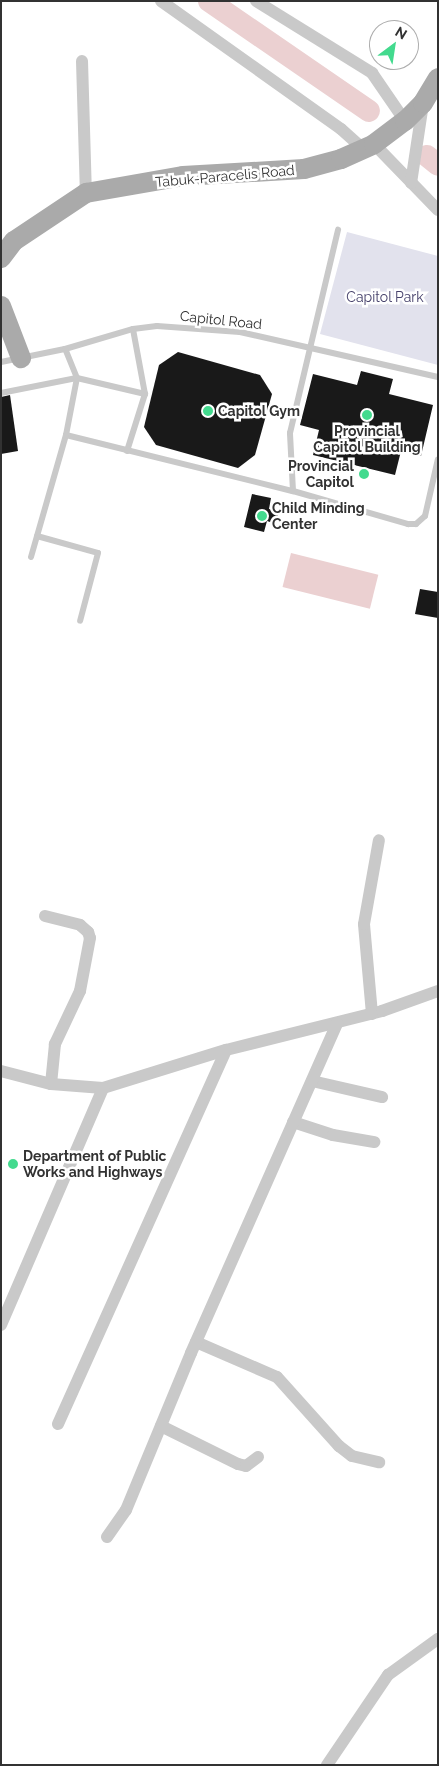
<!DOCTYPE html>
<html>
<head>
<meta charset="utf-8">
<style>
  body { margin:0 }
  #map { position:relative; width:439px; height:1766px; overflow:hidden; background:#fff; font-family:Raleway,sans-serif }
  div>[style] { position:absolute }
  .green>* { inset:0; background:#e2e2ed }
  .water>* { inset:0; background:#ebd0d1; transform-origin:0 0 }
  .river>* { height:22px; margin:-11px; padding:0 11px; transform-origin:11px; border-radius:11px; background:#ebd0d1 }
  .building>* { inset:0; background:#191919 }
  .lane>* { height:6px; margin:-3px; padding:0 3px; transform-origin:3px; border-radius:3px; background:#c9c9c9 }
  .street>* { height:12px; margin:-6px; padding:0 6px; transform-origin:6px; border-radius:6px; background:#c9c9c9 }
  .primary>* { height:20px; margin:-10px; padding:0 10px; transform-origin:10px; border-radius:10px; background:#aaa }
  .dots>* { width:14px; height:14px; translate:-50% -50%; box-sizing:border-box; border:2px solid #fff; border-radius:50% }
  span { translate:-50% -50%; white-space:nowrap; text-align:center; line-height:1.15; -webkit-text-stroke:5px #fff; paint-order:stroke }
  .street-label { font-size:14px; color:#323232 }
  .park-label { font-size:14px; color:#46416b }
  .poi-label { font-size:14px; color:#323232; font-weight:700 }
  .left { translate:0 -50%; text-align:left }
  .right { translate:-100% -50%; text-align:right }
  .frame { position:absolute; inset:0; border:2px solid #323232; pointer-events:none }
  .north { position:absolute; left:369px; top:20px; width:50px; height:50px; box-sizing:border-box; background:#fff; border:1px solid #adadad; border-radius:50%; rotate:31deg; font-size:14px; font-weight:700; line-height:20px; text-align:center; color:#323232 }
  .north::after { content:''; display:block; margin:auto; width:18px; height:22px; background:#43da8e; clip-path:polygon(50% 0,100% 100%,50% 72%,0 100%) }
</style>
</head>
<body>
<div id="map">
  <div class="green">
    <i style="clip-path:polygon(347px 232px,438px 256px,438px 365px,320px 334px)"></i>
  </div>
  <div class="water">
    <i style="left:291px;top:553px;width:90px;height:35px;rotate:14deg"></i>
  </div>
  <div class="river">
    <i style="left:209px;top:1px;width:194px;rotate:34.5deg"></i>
    <i style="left:427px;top:156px;width:14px;rotate:39deg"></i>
  </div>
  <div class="building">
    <i style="clip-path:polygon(178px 352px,260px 375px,272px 394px,255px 455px,238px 468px,156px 445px,144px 427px,159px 365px)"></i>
    <i style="clip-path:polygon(361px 371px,393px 379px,389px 394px,433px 405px,421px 456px,401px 451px,395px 475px,313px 455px,319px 430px,300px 425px,313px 374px,357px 385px)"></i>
    <i style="clip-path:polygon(10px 395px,18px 451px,1px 454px,1px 397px)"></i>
    <i style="clip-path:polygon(252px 494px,271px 498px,269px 509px,279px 511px,276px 524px,267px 521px,264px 532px,244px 527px)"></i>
    <i style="clip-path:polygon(420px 589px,438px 592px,438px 618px,415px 614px)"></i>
  </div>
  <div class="lane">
    <i style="left:1px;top:362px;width:65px;rotate:-11.5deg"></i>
    <i style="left:65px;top:349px;width:71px;rotate:-16.4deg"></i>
    <i style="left:133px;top:329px;width:24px;rotate:-7deg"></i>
    <i style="left:157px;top:326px;width:83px;rotate:4.1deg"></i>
    <i style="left:240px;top:332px;width:203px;rotate:12.8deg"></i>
    <i style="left:1px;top:393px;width:77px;rotate:-11.2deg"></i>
    <i style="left:77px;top:378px;width:70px;rotate:13.2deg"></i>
    <i style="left:66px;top:435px;width:234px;rotate:13.9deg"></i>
    <i style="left:293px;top:491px;width:120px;rotate:16deg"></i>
    <i style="left:408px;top:524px;width:8px"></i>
    <i style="left:416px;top:524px;width:12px;rotate:-42deg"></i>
    <i style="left:425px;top:516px;width:58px;rotate:-77.2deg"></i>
    <i style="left:127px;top:451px;width:60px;rotate:-72.5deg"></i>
    <i style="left:145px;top:394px;width:66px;rotate:-100.5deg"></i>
    <i style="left:293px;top:491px;width:58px;rotate:-93deg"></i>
    <i style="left:290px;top:433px;width:209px;rotate:-76.7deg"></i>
    <i style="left:37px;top:536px;width:63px;rotate:15.6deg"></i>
    <i style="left:98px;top:553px;width:70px;rotate:104.8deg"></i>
    <i style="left:31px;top:557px;width:127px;rotate:-74deg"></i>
    <i style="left:66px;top:435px;width:58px;rotate:-79.1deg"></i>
    <i style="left:77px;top:378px;width:31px;rotate:-112deg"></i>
  </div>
  <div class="street">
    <i style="left:161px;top:1px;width:221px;rotate:35.4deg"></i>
    <i style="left:341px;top:129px;width:30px;rotate:42deg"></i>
    <i style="left:256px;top:1px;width:137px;rotate:31.8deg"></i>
    <i style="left:372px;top:73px;width:58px;rotate:55.5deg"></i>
    <i style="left:82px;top:61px;width:132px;rotate:88.3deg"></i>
    <i style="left:374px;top:144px;width:92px;rotate:45.9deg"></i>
    <i style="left:411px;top:183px;width:80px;rotate:-81.4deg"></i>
    <i style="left:45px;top:916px;width:36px;rotate:14deg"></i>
    <i style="left:80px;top:925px;width:11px;rotate:41deg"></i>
    <i style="left:88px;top:932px;width:6px;rotate:72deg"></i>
    <i style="left:90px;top:938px;width:54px;rotate:100.7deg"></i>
    <i style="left:80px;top:991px;width:59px;rotate:115.3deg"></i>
    <i style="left:55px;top:1044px;width:40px;rotate:95.7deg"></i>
    <i style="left:372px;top:1014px;width:90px;rotate:-95.1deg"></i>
    <i style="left:364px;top:924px;width:85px;rotate:-79.9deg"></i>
    <i style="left:1px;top:1071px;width:52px;rotate:14.6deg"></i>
    <i style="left:51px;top:1084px;width:52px;rotate:4.4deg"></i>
    <i style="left:103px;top:1088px;width:129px;rotate:-17.2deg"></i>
    <i style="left:226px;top:1050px;width:161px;rotate:-14deg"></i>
    <i style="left:382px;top:1011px;width:59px;rotate:-19.7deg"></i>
    <i style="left:312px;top:1081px;width:72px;rotate:12.9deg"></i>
    <i style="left:293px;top:1122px;width:42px;rotate:18deg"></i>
    <i style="left:333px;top:1135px;width:42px;rotate:9.7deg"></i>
    <i style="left:1px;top:1325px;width:258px;rotate:-66.7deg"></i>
    <i style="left:196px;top:1342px;width:88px;rotate:23.4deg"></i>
    <i style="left:277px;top:1377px;width:93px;rotate:48.1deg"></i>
    <i style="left:339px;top:1446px;width:16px;rotate:38deg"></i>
    <i style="left:352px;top:1456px;width:28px;rotate:13deg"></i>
    <i style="left:58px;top:1424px;width:410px;rotate:-65.8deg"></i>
    <i style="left:161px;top:1426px;width:86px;rotate:26.3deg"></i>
    <i style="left:238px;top:1464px;width:8px;rotate:14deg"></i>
    <i style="left:246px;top:1466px;width:15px;rotate:-37deg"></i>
    <i style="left:107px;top:1537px;width:33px;rotate:-55deg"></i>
    <i style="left:126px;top:1510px;width:170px;rotate:-67.5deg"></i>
    <i style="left:191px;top:1353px;width:361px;rotate:-66.1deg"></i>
    <i style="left:327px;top:1765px;width:109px;rotate:-55.9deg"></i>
    <i style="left:388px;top:1675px;width:62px;rotate:-35.8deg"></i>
  </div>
  <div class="primary">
    <i style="left:1px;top:258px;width:21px;rotate:-53deg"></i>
    <i style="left:14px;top:241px;width:87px;rotate:-33.7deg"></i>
    <i style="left:86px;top:193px;width:98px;rotate:-9.9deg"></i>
    <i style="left:183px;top:176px;width:121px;rotate:-3.3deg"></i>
    <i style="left:304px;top:169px;width:38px;rotate:-15deg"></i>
    <i style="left:341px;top:159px;width:36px;rotate:-24deg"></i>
    <i style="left:374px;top:144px;width:39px;rotate:-37deg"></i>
    <i style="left:405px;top:121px;width:25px;rotate:-45deg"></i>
    <i style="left:423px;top:103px;width:29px;rotate:-59deg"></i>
    <i style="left:1px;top:306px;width:56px;rotate:69deg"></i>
  </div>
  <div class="dots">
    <i style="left:208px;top:411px;background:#43da8e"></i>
    <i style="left:367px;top:415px;background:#43da8e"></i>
    <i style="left:364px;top:474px;background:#43da8e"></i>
    <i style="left:262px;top:516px;background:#43da8e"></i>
    <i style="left:13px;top:1164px;background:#43da8e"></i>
  </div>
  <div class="street-label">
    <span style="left:225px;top:176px;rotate:-5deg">Tabuk-Paracelis Road</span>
    <span style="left:221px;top:320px;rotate:6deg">Capitol Road</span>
  </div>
  <div class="park-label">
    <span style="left:385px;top:297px">Capitol Park</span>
  </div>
  <div class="poi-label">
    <span class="left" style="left:218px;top:411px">Capitol Gym</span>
    <span style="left:367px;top:439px">Provincial<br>Capitol Building</span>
    <span class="right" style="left:354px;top:474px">Provincial<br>Capitol</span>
    <span class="left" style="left:272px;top:516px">Child Minding<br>Center</span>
    <span class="left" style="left:23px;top:1164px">Department of Public<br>Works and Highways</span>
  </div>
  <div class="frame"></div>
  <div class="north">N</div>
</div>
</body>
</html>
